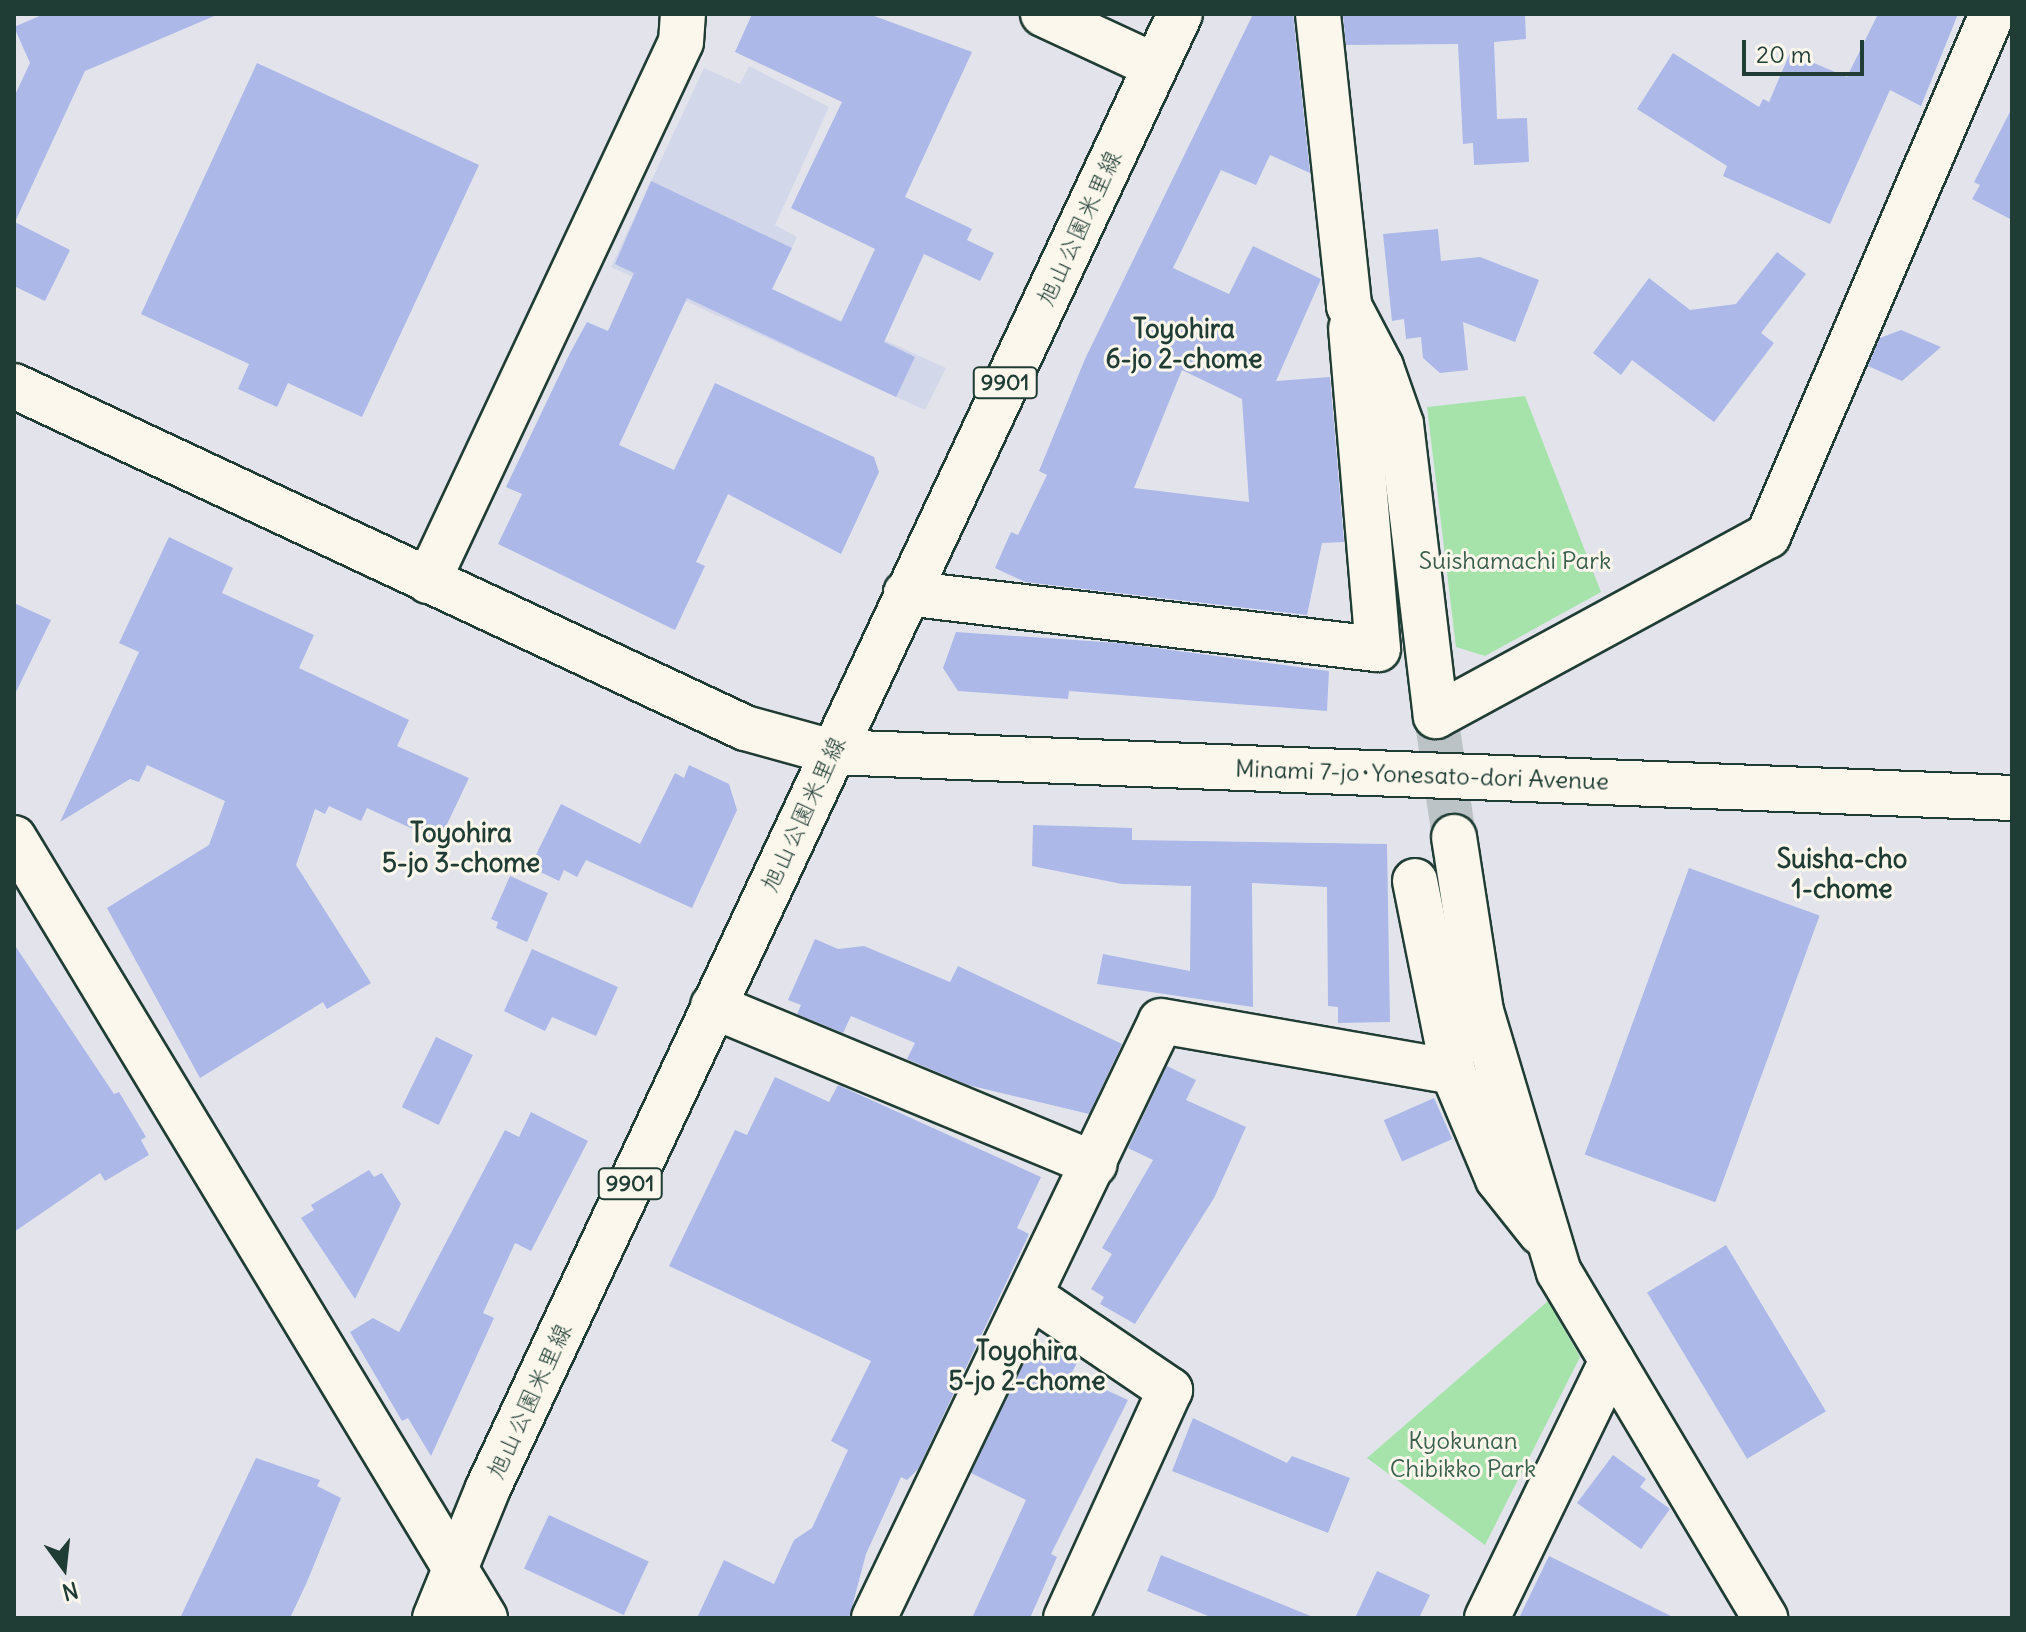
<!DOCTYPE html>
<html>
<head>
<meta charset="utf-8">
<style>
  body { margin:0 }
  #map { position:relative; width:2026px; height:1632px; overflow:hidden; background:#e3e4eb; font-family:Delius,"Klee One",sans-serif }
  div>[style] { position:absolute }
  .built>* { inset:0; background:#d2d7ea }
  .green>* { inset:0; background:#a5e3ab }
  .building>* { inset:0; background:#abb8e8; transform-origin:0 0 }
  .minor-tunnel>* { height:44px; margin-top:-22px; transform-origin:0; background:repeating-linear-gradient(90deg,#bcc3c6 0 44px,transparent 0 66px) }
  .roads { filter:drop-shadow(2px 0 #1f3d34) drop-shadow(-2px 0 #1f3d34) drop-shadow(0 2px #1f3d34) drop-shadow(0 -2px #1f3d34) }
  .minor>* { height:44px; margin:-22px; padding:0 22px; transform-origin:22px; border-radius:22px; background:#fbf7ec }
  .major>* { height:44px; margin:-22px; padding:0 22px; transform-origin:22px; border-radius:22px; background:#fbf7ec }
  span { translate:-50% -50%; white-space:nowrap; text-align:center; line-height:1.15; -webkit-text-stroke:6px #fbf7ec; paint-order:stroke }
  .shield-label span { padding:2px 6px; background:#fbf7ec; border:2px solid; border-radius:6px; -webkit-text-stroke-width:0 }
  .shield-label { font-size:22px; color:#1f3d34; font-weight:700 }
  .street-label { font-size:24px; color:#1f3d34 }
  .park-label { font-size:24px; color:#3a5e4c }
  .neighbourhood-label { font-size:26px; color:#1f3d34; font-weight:700 }
  .frame { position:absolute; inset:0; border:16px solid #1f3d34; pointer-events:none }
  .north { position:absolute; left:24px; top:1528px; width:80px; height:80px; -webkit-text-stroke:6px #fbf7ec; paint-order:stroke; rotate:165deg; font-size:22px; font-weight:700; line-height:32px; text-align:center; color:#1f3d34 }
  .north::after { content:''; display:block; margin:auto; width:28px; height:36px; background:#1f3d34; clip-path:polygon(50% 0,100% 100%,50% 72%,0 100%) }
  .scale { position:absolute; left:1742px; top:40px; width:122px; height:36px; box-sizing:border-box; border:4px solid #1f3d34; border-top:0; padding-left:10px; font-size:24px; line-height:28px; white-space:nowrap; color:#1f3d34; -webkit-text-stroke:6px #fbf7ec; paint-order:stroke }
</style>
</head>
<body>
<div id="map">
  <div class="built">
    <i style="clip-path:polygon(749px 66px,829px 107px,775px 225px,797px 237px,772px 289px,946px 368px,925px 410px,611px 267px,704px 68px,740px 84px)"></i>
  </div>
  <div class="green">
    <i style="clip-path:polygon(1525px 396px,1601px 592px,1485px 656px,1456px 647px,1427px 407px)"></i>
    <i style="clip-path:polygon(1548px 1301px,1580px 1357px,1485px 1545px,1367px 1458px)"></i>
  </div>
  <div class="building">
    <i style="clip-path:polygon(44px 14px,219px 14px,85px 71px,15px 222px,70px 250px,45px 301px,14px 286px,14px 97px,30px 63px,14px 27px)"></i>
    <i style="clip-path:polygon(752px 14px,869px 14px,972px 52px,905px 197px,972px 229px,967px 240px,994px 253px,980px 281px,924px 254px,884px 342px,915px 357px,896px 397px,687px 298px,619px 445px,674px 470px,715px 383px,874px 457px,879px 472px,841px 554px,728px 494px,696px 562px,705px 566px,675px 630px,498px 544px,522px 494px,506px 487px,570px 353px,587px 322px,608px 331px,634px 273px,615px 264px,651px 181px,792px 248px,772px 289px,841px 322px,875px 249px,791px 208px,842px 102px,735px 52px)"></i>
    <i style="clip-path:polygon(evenodd,1253px 14px,1293px 14px,1310px 173px,1270px 155px,1256px 185px,1221px 170px,1173px 268px,1229px 294px,1253px 246px,1321px 279px,1276px 381px,1330px 377px,1344px 542px,1322px 543px,1307px 615px,1025px 582px,995px 568px,1011px 532px,1018px 535px,1047px 475px,1039px 471px,1085px 359px,1253px 14px,1182px 370px,1242px 399px,1249px 502px,1134px 488px,1182px 370px)"></i>
    <i style="clip-path:polygon(1343px 14px,1525px 14px,1526px 39px,1494px 42px,1497px 119px,1527px 118px,1529px 162px,1474px 165px,1473px 143px,1463px 144px,1458px 44px,1346px 45px)"></i>
    <i style="clip-path:polygon(1878px 14px,1958px 14px,1921px 106px,1890px 90px,1830px 224px,1723px 176px,1727px 166px,1637px 109px,1673px 53px,1759px 107px,1763px 99px,1769px 102px,1790px 53px,1847px 77px)"></i>
    <i style="clip-path:polygon(257px 63px,479px 165px,362px 417px,288px 383px,277px 407px,238px 389px,249px 364px,141px 314px)"></i>
    <i style="clip-path:polygon(2012px 108px,2012px 220px,1972px 199px,1980px 185px,1974px 182px)"></i>
    <i style="clip-path:polygon(1438px 229px,1441px 261px,1480px 257px,1539px 280px,1515px 342px,1463px 322px,1468px 370px,1440px 373px,1423px 358px,1421px 337px,1406px 339px,1404px 319px,1392px 321px,1383px 234px)"></i>
    <i style="clip-path:polygon(1777px 252px,1806px 274px,1761px 333px,1774px 343px,1714px 422px,1632px 360px,1621px 375px,1593px 353px,1649px 278px,1690px 310px,1736px 304px)"></i>
    <i style="clip-path:polygon(1901px 330px,1941px 347px,1902px 381px,1868px 366px,1880px 338px)"></i>
    <i style="clip-path:polygon(169px 537px,233px 568px,222px 593px,314px 635px,299px 668px,409px 720px,397px 746px,469px 778px,439px 841px,367px 808px,361px 821px,329px 806px,325px 814px,315px 809px,296px 865px,371px 983px,327px 1009px,323px 1002px,200px 1078px,107px 908px,209px 845px,225px 801px,147px 765px,139px 782px,130px 779px,60px 822px,139px 652px,119px 643px)"></i>
    <i style="clip-path:polygon(14px 603px,51px 620px,14px 696px)"></i>
    <i style="clip-path:polygon(956px 632px,1119px 643px,1329px 671px,1327px 711px,1069px 691px,1068px 699px,958px 691px,943px 668px)"></i>
    <i style="clip-path:polygon(689px 765px,729px 784px,737px 810px,692px 908px,586px 860px,577px 877px,564px 870px,559px 881px,530px 867px,561px 804px,640px 844px,675px 773px,684px 778px)"></i>
    <i style="clip-path:polygon(1033px 825px,1132px 828px,1132px 840px,1387px 844px,1390px 1022px,1338px 1023px,1338px 1007px,1328px 1006px,1327px 887px,1252px 883px,1253px 1007px,1097px 984px,1103px 954px,1190px 971px,1191px 886px,1122px 884px,1032px 866px)"></i>
    <i style="left:1689px;top:868px;width:139px;height:305px;rotate:20deg"></i>
    <i style="clip-path:polygon(510px 876px,548px 893px,527px 942px,496px 928px,498px 922px,491px 919px)"></i>
    <i style="clip-path:polygon(815px 939px,838px 949px,864px 946px,950px 982px,958px 966px,1122px 1044px,1089px 1114px,968px 1085px,907px 1059px,915px 1043px,851px 1016px,843px 1033px,797px 1014px,801px 1005px,788px 1000px)"></i>
    <i style="clip-path:polygon(14px 944px,114px 1094px,119px 1092px,146px 1137px,141px 1140px,149px 1155px,105px 1181px,100px 1173px,14px 1232px)"></i>
    <i style="clip-path:polygon(532px 949px,618px 987px,596px 1036px,552px 1017px,545px 1031px,504px 1011px)"></i>
    <i style="left:436px;top:1037px;width:41px;height:78px;rotate:26deg"></i>
    <i style="clip-path:polygon(1167px 1066px,1196px 1080px,1186px 1100px,1246px 1127px,1214px 1198px,1135px 1324px,1100px 1304px,1104px 1297px,1091px 1289px,1112px 1254px,1102px 1248px,1153px 1160px,1128px 1148px)"></i>
    <i style="clip-path:polygon(775px 1077px,829px 1102px,838px 1085px,1041px 1177px,1017px 1228px,1029px 1234px,918px 1469px,907px 1480px,901px 1477px,866px 1554px,849px 1618px,697px 1618px,724px 1560px,774px 1584px,794px 1540px,812px 1528px,848px 1450px,831px 1441px,871px 1361px,669px 1266px,735px 1130px,747px 1135px)"></i>
    <i style="left:1434px;top:1098px;width:45px;height:55px;rotate:66deg"></i>
    <i style="clip-path:polygon(531px 1112px,588px 1141px,531px 1251px,515px 1243px,483px 1313px,494px 1318px,431px 1456px,408px 1418px,402px 1421px,350px 1332px,373px 1318px,399px 1332px,505px 1130px,519px 1137px)"></i>
    <i style="clip-path:polygon(369px 1170px,374px 1177px,382px 1173px,401px 1204px,355px 1299px,301px 1218px,314px 1210px,311px 1205px)"></i>
    <i style="left:1726px;top:1245px;width:194px;height:92px;rotate:59deg"></i>
    <i style="clip-path:polygon(1034px 1342px,1077px 1363px,1071px 1374px,1128px 1400px,1051px 1554px,1057px 1557px,1030px 1618px,972px 1618px,1026px 1500px,971px 1473px)"></i>
    <i style="clip-path:polygon(1193px 1418px,1287px 1463px,1292px 1456px,1350px 1478px,1328px 1533px,1172px 1471px)"></i>
    <i style="clip-path:polygon(1613px 1455px,1646px 1479px,1640px 1487px,1670px 1509px,1641px 1549px,1577px 1503px)"></i>
    <i style="clip-path:polygon(256px 1458px,320px 1480px,317px 1486px,341px 1498px,307px 1582px,290px 1618px,180px 1618px)"></i>
    <i style="left:549px;top:1515px;width:110px;height:59px;rotate:25deg"></i>
    <i style="clip-path:polygon(1161px 1555px,1313px 1617px,1313px 1618px,1213px 1618px,1147px 1591px)"></i>
    <i style="clip-path:polygon(1549px 1556px,1675px 1618px,1519px 1618px)"></i>
    <i style="clip-path:polygon(1377px 1571px,1430px 1595px,1419px 1618px,1355px 1618px)"></i>
  </div>
  <div class="minor-tunnel">
    <i style="left:1436px;top:716px;width:122px;rotate:81.5deg"></i>
  </div>
  <div class="roads">
    <div class="minor">
      <i style="left:1043px;top:14px;width:123px;rotate:24.9deg"></i>
      <i style="left:1318px;top:14px;width:294px;rotate:83.9deg"></i>
      <i style="left:1349px;top:306px;width:69px;rotate:62.3deg"></i>
      <i style="left:1381px;top:367px;width:60px;rotate:70.7deg"></i>
      <i style="left:1401px;top:424px;width:294px;rotate:83.2deg"></i>
      <i style="left:1436px;top:716px;width:378px;rotate:-28.5deg"></i>
      <i style="left:1768px;top:536px;width:568px;rotate:-66.77deg"></i>
      <i style="left:14px;top:386px;width:807px;rotate:25.07deg"></i>
      <i style="left:745px;top:728px;width:90px;rotate:15.4deg"></i>
      <i style="left:832px;top:752px;width:1181px;rotate:2.23deg"></i>
      <i style="left:428px;top:581px;width:595px;rotate:-64.86deg"></i>
      <i style="left:681px;top:42px;width:28px;rotate:-86deg"></i>
      <i style="left:906px;top:593px;width:475px;rotate:6.8deg"></i>
      <i style="left:1378px;top:649px;width:322px;rotate:-94.8deg"></i>
      <i style="left:1454px;top:837px;width:176px;rotate:81.2deg"></i>
      <i style="left:1481px;top:1011px;width:272px;rotate:73.4deg"></i>
      <i style="left:1559px;top:1272px;width:403px;rotate:59.2deg"></i>
      <i style="left:14px;top:838px;width:911px;rotate:58.87deg"></i>
      <i style="left:1415px;top:881px;width:195px;rotate:78.7deg"></i>
      <i style="left:1453px;top:1072px;width:116px;rotate:67.2deg"></i>
      <i style="left:1498px;top:1179px;width:69px;rotate:51.5deg"></i>
      <i style="left:713px;top:1006px;width:413px;rotate:22.5deg"></i>
      <i style="left:1031px;top:1296px;width:168px;rotate:34.1deg"></i>
      <i style="left:1170px;top:1390px;width:251px;rotate:114.5deg"></i>
      <i style="left:874px;top:1618px;width:662px;rotate:-64.32deg"></i>
      <i style="left:1161px;top:1021px;width:296px;rotate:9.9deg"></i>
      <i style="left:1487px;top:1618px;width:286px;rotate:-64.1deg"></i>
    </div>
    <div class="major">
      <i style="left:435px;top:1618px;width:140px;rotate:-67.8deg"></i>
      <i style="left:488px;top:1488px;width:1628px;rotate:-64.85deg"></i>
    </div>
  </div>
  <div class="shield-label">
    <span style="left:1005px;top:383px">9901</span>
    <span style="left:630px;top:1184px">9901</span>
  </div>
  <div class="street-label">
    <span style="left:1079px;top:228px;rotate:-65deg">旭山公園米里線</span>
    <span style="left:1422px;top:775px;rotate:2deg">Minami 7-jo･Yonesato-dori Avenue</span>
    <span style="left:803px;top:814px;rotate:-65deg">旭山公園米里線</span>
    <span style="left:529px;top:1401px;rotate:-65deg">旭山公園米里線</span>
  </div>
  <div class="park-label">
    <span style="left:1515px;top:561px">Suishamachi Park</span>
    <span style="left:1463px;top:1455px">Kyokunan<br>Chibikko Park</span>
  </div>
  <div class="neighbourhood-label">
    <span style="left:1184px;top:344px">Toyohira<br>6-jo 2-chome</span>
    <span style="left:461px;top:848px">Toyohira<br>5-jo 3-chome</span>
    <span style="left:1842px;top:874px">Suisha-cho<br>1-chome</span>
    <span style="left:1027px;top:1366px">Toyohira<br>5-jo 2-chome</span>
  </div>
  <div class="frame"></div>
  <div class="north">N</div>
  <div class="scale">20 m</div>
</div>
</body>
</html>
